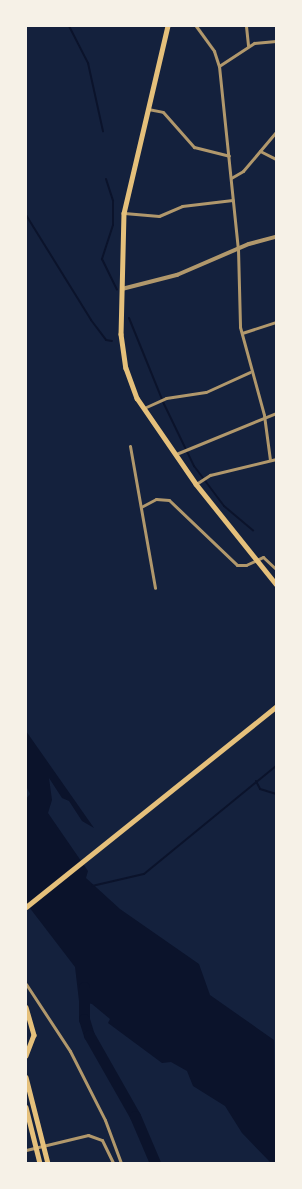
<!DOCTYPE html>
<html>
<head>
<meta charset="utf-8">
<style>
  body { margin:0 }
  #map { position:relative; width:302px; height:1189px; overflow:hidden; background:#14213d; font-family:"Libre Baskerville",serif }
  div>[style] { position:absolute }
  .water>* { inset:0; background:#0b132b }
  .stream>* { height:2px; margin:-1px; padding:0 1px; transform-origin:1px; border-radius:1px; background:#0b132b }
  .river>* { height:11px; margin:-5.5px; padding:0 5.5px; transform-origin:5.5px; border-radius:5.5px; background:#0b132b }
  .minor>* { height:3px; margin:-1.5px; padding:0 1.5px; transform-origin:1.5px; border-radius:1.5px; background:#b1986c }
  .tertiary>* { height:3.5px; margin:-1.75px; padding:0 1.75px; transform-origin:1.75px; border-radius:1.75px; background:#b1986c }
  .primary>* { height:4.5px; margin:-2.25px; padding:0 2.25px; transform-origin:2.25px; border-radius:2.25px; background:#e5c07b }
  span { translate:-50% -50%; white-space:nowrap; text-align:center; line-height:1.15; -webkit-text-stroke:4px #f6f1e7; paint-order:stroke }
  .frame { position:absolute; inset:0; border:27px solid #f6f1e7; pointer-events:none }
</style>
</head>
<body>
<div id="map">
  <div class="water">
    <i style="clip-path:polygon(26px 731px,94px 828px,82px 821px,69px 801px,62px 798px,49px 778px,52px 800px,48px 813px,88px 871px,86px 878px,120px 909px,199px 964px,210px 995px,274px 1040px,276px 1163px,271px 1163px,242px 1133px,225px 1106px,193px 1086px,187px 1071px,171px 1062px,162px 1063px,108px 1023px,110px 1019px,92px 1004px,79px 1001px,75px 967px,26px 903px,26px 799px,30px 794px,26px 786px)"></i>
  </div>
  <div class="stream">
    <i style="left:69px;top:26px;width:42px;rotate:62.8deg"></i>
    <i style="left:88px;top:63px;width:70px;rotate:77.6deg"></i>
    <i style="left:106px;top:179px;width:23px;rotate:72deg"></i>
    <i style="left:113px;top:201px;width:24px;rotate:90deg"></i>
    <i style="left:113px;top:225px;width:36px;rotate:108deg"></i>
    <i style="left:102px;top:259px;width:34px;rotate:64deg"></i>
    <i style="left:26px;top:215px;width:123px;rotate:58.2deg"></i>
    <i style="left:91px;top:320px;width:25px;rotate:53deg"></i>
    <i style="left:106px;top:340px;width:6px;rotate:9deg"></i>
    <i style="left:129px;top:318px;width:93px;rotate:67.9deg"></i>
    <i style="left:164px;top:404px;width:69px;rotate:64.2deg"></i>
    <i style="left:194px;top:466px;width:50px;rotate:53.1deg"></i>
    <i style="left:224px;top:506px;width:38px;rotate:40deg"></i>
    <i style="left:256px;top:781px;width:9px;rotate:63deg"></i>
    <i style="left:260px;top:789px;width:17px;rotate:17deg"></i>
    <i style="left:92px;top:886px;width:53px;rotate:-13deg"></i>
    <i style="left:144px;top:874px;width:171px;rotate:-39.3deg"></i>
  </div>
  <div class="river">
    <i style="left:84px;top:987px;width:32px;rotate:90deg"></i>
    <i style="left:84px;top:1019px;width:17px;rotate:73deg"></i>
    <i style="left:89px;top:1035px;width:93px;rotate:60.4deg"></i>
    <i style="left:135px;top:1116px;width:51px;rotate:66.9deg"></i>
  </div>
  <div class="minor">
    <i style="left:196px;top:26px;width:31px;rotate:54deg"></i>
    <i style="left:214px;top:51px;width:16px;rotate:72deg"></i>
    <i style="left:219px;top:66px;width:184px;rotate:84.1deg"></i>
    <i style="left:238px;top:249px;width:78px;rotate:88.5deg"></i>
    <i style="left:240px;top:327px;width:91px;rotate:74.7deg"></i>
    <i style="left:264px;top:415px;width:45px;rotate:82.4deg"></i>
    <i style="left:246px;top:26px;width:20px;rotate:84deg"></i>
    <i style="left:219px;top:66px;width:42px;rotate:-33.3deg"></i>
    <i style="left:254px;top:43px;width:22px;rotate:-5deg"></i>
    <i style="left:148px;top:109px;width:15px;rotate:11deg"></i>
    <i style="left:163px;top:112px;width:47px;rotate:48.5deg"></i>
    <i style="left:194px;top:147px;width:36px;rotate:14deg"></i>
    <i style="left:260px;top:151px;width:18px;rotate:27deg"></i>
    <i style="left:231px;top:178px;width:14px;rotate:-30deg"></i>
    <i style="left:243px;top:171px;width:51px;rotate:-49.8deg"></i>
    <i style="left:124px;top:213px;width:35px;rotate:5deg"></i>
    <i style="left:159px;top:216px;width:25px;rotate:-23deg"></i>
    <i style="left:182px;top:206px;width:51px;rotate:-6.7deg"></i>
    <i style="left:242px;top:333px;width:36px;rotate:-18deg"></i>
    <i style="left:144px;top:408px;width:24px;rotate:-24deg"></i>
    <i style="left:166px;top:398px;width:40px;rotate:-8.5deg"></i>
    <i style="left:206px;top:392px;width:48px;rotate:-24.4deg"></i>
    <i style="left:130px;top:446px;width:144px;rotate:80deg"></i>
    <i style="left:176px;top:454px;width:108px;rotate:-22.3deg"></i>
    <i style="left:196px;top:484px;width:17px;rotate:-33deg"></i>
    <i style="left:210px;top:475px;width:68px;rotate:-13.6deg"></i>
    <i style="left:141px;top:507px;width:17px;rotate:-28deg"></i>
    <i style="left:156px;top:499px;width:13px;rotate:4deg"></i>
    <i style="left:169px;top:500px;width:94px;rotate:43.7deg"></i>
    <i style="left:237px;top:565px;width:9px"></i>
    <i style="left:246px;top:565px;width:19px;rotate:-25deg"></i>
    <i style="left:263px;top:557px;width:18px;rotate:43deg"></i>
    <i style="left:26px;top:984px;width:80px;rotate:56.7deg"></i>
    <i style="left:70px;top:1051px;width:77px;rotate:63.1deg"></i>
    <i style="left:105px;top:1120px;width:46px;rotate:69.6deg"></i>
    <i style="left:26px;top:1150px;width:64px;rotate:-13.6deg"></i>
    <i style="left:88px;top:1135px;width:15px;rotate:20deg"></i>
    <i style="left:102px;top:1140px;width:25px;rotate:64deg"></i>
  </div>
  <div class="tertiary">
    <i style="left:122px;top:289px;width:57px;rotate:-14.3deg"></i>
    <i style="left:177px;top:275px;width:78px;rotate:-23.3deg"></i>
    <i style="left:249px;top:244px;width:28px;rotate:-15deg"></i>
  </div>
  <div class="primary">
    <i style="left:168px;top:26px;width:192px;rotate:103.2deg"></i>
    <i style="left:124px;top:213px;width:121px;rotate:91.4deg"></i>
    <i style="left:121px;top:334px;width:34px;rotate:82deg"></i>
    <i style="left:126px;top:368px;width:32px;rotate:70deg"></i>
    <i style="left:137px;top:398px;width:104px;rotate:55.5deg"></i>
    <i style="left:196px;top:484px;width:128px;rotate:51.3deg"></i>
    <i style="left:26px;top:907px;width:320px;rotate:-38.7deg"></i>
    <i style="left:26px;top:1007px;width:29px;rotate:74deg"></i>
    <i style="left:34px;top:1035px;width:22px;rotate:111deg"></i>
    <i style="left:26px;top:1077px;width:89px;rotate:75.7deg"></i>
    <i style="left:26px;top:1107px;width:58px;rotate:76deg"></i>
  </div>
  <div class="frame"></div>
</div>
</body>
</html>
